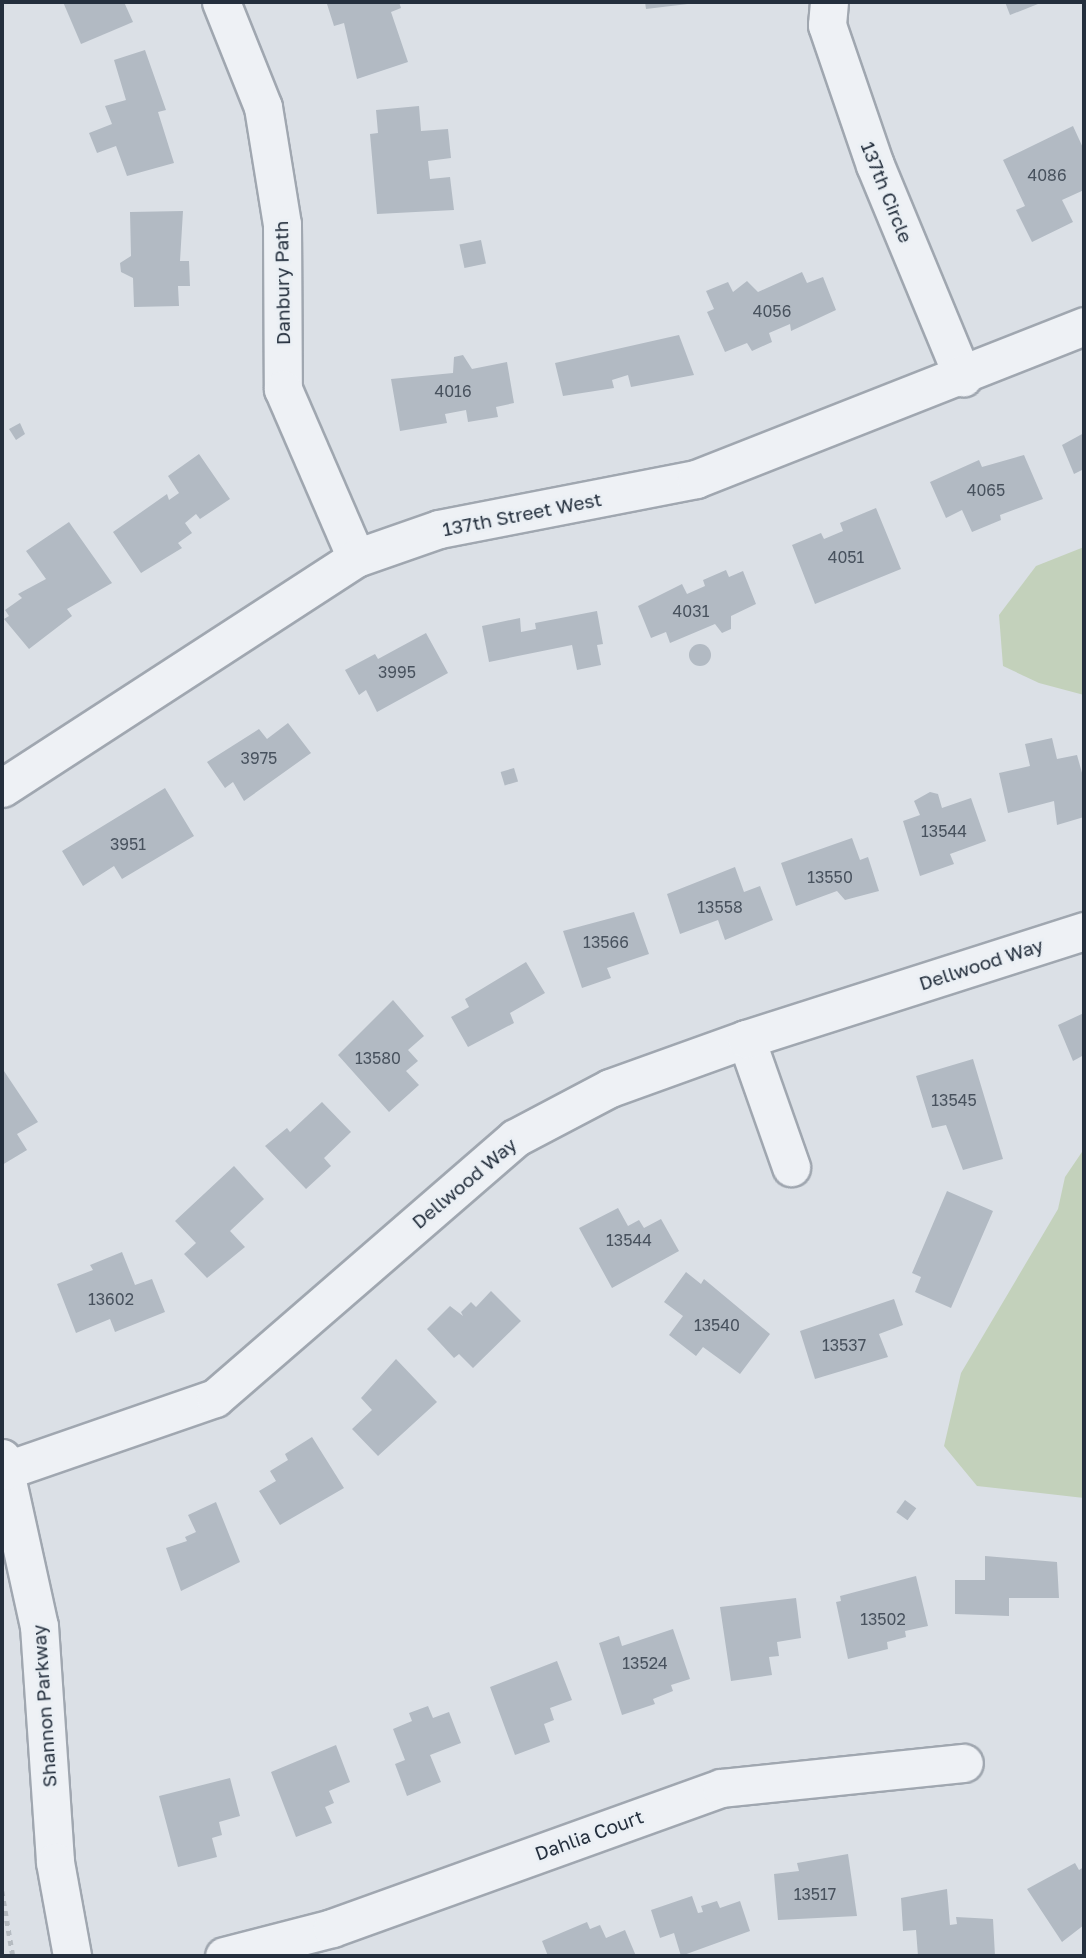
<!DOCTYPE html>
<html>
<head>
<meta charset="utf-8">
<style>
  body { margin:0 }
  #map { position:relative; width:1086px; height:1958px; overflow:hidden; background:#dbe0e6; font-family:"Golos Text",sans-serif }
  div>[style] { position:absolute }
  .green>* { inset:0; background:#c3d1bb }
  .building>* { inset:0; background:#b2bac3; transform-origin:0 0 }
  .round { border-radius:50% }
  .path>* { height:4.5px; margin-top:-2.25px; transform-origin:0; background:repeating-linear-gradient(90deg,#b5bbc1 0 5px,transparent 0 10px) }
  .roads { filter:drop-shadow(2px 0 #a0a7b0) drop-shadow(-2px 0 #a0a7b0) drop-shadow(0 2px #a0a7b0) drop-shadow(0 -2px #a0a7b0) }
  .minor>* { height:37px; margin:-18.5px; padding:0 18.5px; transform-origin:18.5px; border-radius:18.5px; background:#eef1f5 }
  span { translate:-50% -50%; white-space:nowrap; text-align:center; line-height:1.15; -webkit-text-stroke:5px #eaeff4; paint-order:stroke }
  .number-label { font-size:16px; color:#48525e }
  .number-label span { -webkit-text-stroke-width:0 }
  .street-label { font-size:19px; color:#242f3d }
  .frame { position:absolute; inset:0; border:4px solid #242f3d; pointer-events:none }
</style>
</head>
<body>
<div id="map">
  <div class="green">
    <i style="clip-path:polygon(1084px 547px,1084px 695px,1039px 683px,1003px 666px,999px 615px,1036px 566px)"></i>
    <i style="clip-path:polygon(1084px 1149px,1084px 1498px,977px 1486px,944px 1446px,961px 1373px,1058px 1209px,1065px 1177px)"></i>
  </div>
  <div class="building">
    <i style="clip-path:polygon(63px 2px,124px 2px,133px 22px,81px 44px)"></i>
    <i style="clip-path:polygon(334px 2px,399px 2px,401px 8px,391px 12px,408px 62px,357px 79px,344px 23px,334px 26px,327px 4px)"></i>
    <i style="clip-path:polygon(645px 2px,696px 2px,696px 3px,646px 9px)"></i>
    <i style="clip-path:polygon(1005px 2px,1043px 2px,1010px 15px)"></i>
    <i style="clip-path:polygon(145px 50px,166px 110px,158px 112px,174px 163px,127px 176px,116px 146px,97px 153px,89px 133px,112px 124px,105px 106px,126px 100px,114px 60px)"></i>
    <i style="clip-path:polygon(419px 106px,421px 131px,448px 129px,451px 158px,428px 161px,430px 179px,450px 177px,454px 210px,377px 214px,370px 134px,378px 133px,376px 110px)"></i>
    <i style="clip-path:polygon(1073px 126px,1084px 150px,1084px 190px,1062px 200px,1073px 222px,1032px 242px,1016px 210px,1025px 206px,1003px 160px)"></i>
    <i style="clip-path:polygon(183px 211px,180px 261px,189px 261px,190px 286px,178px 286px,179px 306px,134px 307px,133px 278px,121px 272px,120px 263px,131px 256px,130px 212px)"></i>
    <i style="left:481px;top:240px;width:24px;height:22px;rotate:78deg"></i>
    <i style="clip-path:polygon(802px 272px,807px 283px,823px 277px,836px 310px,791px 331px,790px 324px,769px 333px,772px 342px,752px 351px,747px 343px,725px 352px,707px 312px,714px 309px,706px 291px,728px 282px,733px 292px,747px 281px,758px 292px)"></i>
    <i style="clip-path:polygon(679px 335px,694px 375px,631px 387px,628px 375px,612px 380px,614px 388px,563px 396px,555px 363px)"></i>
    <i style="clip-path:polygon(463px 355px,472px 369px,507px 362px,514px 403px,496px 407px,498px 417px,468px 422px,466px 410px,445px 414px,447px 423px,400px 431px,391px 379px,453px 373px,454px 357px)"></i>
    <i style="clip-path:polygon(20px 423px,25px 434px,16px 440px,9px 429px)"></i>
    <i style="clip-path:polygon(1084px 433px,1084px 469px,1074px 474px,1062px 445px)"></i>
    <i style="clip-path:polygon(199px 454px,230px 499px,200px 519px,196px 514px,185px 523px,192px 533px,178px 543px,182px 548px,141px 573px,113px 532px,167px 494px,169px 500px,179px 493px,168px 476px)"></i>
    <i style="clip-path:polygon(1024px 455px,1043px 499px,1000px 515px,1001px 520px,972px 532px,962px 510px,946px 518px,930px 482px,979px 460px,982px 467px)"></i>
    <i style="clip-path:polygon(876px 508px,901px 569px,815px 604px,792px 545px,821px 533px,824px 539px,843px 531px,840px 523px)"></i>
    <i style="clip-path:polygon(69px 522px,112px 583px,67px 609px,72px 616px,29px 649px,4px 619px,9px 616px,5px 610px,22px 598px,18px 594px,46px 579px,26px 551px)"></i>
    <i style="clip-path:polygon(726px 570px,729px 577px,743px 571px,756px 604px,731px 616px,731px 629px,722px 633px,715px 624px,670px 643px,666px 632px,651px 638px,638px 606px,682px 584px,687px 594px,705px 586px,703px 580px)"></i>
    <i style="clip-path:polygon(597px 611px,603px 644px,597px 645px,601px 665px,577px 670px,572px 645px,489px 662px,482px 626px,520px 618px,521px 632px,536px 629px,535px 623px)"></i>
    <i style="clip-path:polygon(426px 633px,448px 673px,377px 712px,366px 690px,359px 695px,345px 670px,375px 654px,378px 659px)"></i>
    <i class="round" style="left:689px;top:644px;width:22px;height:22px"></i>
    <i style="clip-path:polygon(288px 723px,311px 753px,244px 801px,233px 782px,225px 788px,207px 762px,259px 729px,267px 739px)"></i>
    <i style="clip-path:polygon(1052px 738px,1057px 759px,1077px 755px,1084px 780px,1084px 817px,1057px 825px,1054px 801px,1008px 813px,999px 773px,1030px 766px,1025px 744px)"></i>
    <i style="left:514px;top:768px;width:14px;height:14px;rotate:73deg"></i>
    <i style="clip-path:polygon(165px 788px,194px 836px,122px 879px,114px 866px,83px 886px,62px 851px)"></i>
    <i style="clip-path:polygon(930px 792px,938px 794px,942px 808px,971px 798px,986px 841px,950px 854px,954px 864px,920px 876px,903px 821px,920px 815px,914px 801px)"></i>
    <i style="clip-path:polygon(852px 838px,860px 860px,868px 857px,879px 891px,845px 900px,837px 891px,796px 906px,781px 863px)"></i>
    <i style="clip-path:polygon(735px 867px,744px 892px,760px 886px,773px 920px,725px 940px,718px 920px,680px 934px,667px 894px)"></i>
    <i style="clip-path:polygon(634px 912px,649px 954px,607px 968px,611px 978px,582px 988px,563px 931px)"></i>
    <i style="clip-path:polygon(526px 962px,545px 993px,510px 1013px,514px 1023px,468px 1047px,451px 1017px,469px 1007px,465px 999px)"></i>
    <i style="clip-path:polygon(393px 1000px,424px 1036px,408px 1050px,418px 1061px,406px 1071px,419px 1085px,389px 1112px,338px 1055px)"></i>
    <i style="clip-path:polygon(1084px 1013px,1084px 1055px,1073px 1061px,1058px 1025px)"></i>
    <i style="clip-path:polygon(973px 1059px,1003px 1159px,963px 1170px,946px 1125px,932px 1128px,916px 1076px)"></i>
    <i style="clip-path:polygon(2px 1068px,38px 1122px,17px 1134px,27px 1150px,2px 1165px)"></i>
    <i style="clip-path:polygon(322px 1102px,351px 1132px,324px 1158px,331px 1166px,306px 1189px,265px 1146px,287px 1128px,290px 1132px)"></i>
    <i style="clip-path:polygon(234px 1166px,264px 1199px,230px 1231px,245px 1247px,207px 1278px,184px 1254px,196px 1243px,175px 1221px)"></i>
    <i style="clip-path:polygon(947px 1191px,993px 1211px,951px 1308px,915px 1292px,921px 1277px,912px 1273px)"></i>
    <i style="clip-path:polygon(618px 1208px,628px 1226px,639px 1220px,644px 1228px,661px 1219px,679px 1251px,612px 1288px,579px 1228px)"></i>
    <i style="clip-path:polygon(122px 1252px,135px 1285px,152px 1279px,165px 1312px,115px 1332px,110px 1319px,76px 1333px,57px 1284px,93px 1270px,90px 1265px)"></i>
    <i style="clip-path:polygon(686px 1272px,701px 1284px,704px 1279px,770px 1334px,740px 1374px,703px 1347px,696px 1356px,669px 1335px,683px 1316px,664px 1302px)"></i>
    <i style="clip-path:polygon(491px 1291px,521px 1321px,473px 1368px,459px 1354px,454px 1358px,427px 1329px,450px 1306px,463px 1316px,461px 1312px,471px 1302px,476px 1307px)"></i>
    <i style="clip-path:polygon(894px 1299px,903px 1325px,879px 1334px,888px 1357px,815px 1379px,800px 1331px)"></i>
    <i style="clip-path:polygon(396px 1359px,437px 1402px,378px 1456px,352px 1429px,372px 1410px,361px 1398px)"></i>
    <i style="clip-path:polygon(312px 1437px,344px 1488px,280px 1525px,259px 1491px,276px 1481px,270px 1471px,288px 1460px,285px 1454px)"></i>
    <i style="left:905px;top:1500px;width:14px;height:15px;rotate:36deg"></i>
    <i style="clip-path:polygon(216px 1502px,240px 1562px,181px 1591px,166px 1548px,187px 1541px,185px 1537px,196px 1532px,188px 1515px)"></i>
    <i style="clip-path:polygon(985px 1556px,1057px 1562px,1059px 1598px,1009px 1598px,1009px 1616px,955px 1614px,955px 1580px,985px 1580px)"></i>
    <i style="clip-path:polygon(916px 1576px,928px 1626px,905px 1631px,906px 1637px,887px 1642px,888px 1649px,848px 1659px,836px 1602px,841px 1601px,840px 1596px)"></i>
    <i style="clip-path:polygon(796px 1598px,801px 1638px,777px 1642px,779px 1656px,769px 1657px,772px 1675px,731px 1681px,720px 1607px)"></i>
    <i style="clip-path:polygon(673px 1629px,690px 1679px,671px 1685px,673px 1691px,653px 1699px,655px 1704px,622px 1715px,599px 1643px,619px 1636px,622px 1646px)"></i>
    <i style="clip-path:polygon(557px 1661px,572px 1700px,550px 1708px,554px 1720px,544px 1724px,550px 1742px,515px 1755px,490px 1687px)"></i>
    <i style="clip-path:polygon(428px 1706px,433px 1718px,449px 1712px,461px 1743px,430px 1755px,441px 1782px,407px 1796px,395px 1764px,405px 1760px,393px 1729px,412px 1721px,409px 1713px)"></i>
    <i style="clip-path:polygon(336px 1745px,350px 1782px,329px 1791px,334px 1803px,325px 1807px,332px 1823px,296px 1837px,271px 1772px)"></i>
    <i style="clip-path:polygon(230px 1778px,240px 1816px,219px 1822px,222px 1835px,212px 1838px,217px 1857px,178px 1867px,159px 1796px)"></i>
    <i style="clip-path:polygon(848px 1854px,857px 1916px,778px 1920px,774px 1874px,799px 1871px,797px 1863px)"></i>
    <i style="clip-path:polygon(1075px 1863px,1079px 1870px,1084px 1867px,1084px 1925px,1062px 1942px,1027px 1889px)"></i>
    <i style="clip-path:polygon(947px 1889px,950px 1925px,957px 1924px,956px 1917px,993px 1919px,995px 1956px,918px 1956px,916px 1930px,903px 1931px,901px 1898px)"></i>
    <i style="clip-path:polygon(692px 1896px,698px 1913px,703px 1912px,701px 1906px,717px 1901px,720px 1908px,740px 1901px,750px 1931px,681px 1956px,674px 1933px,660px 1938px,651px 1910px)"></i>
    <i style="clip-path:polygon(587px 1922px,590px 1929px,600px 1925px,606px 1938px,625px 1930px,636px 1956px,548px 1956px,542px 1941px)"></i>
  </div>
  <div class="path">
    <i style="left:2px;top:1891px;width:66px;rotate:80.4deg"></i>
  </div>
  <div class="roads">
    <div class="minor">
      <i style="left:221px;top:2px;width:113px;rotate:68.2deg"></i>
      <i style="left:263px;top:107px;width:119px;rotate:80.8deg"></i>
      <i style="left:282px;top:224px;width:165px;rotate:89.7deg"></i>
      <i style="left:283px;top:389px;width:184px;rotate:66.6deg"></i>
      <i style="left:829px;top:2px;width:23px;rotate:95deg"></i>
      <i style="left:827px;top:25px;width:148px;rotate:71.1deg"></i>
      <i style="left:875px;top:165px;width:230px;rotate:67.5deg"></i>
      <i style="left:2px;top:788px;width:422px;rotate:-33deg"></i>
      <i style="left:356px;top:558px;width:88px;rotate:-19.3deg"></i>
      <i style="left:439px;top:529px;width:262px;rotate:-11deg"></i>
      <i style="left:696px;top:479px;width:417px;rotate:-21.5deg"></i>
      <i style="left:746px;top:1039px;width:136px;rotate:70.6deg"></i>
      <i style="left:2px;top:1458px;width:172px;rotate:77.6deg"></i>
      <i style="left:39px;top:1626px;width:237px;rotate:86.1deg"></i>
      <i style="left:55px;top:1862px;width:96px;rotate:79.7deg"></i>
      <i style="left:7px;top:1470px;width:220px;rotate:-19.1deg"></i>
      <i style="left:215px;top:1398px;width:397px;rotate:-40.9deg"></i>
      <i style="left:515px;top:1138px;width:107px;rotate:-27.8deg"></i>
      <i style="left:610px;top:1088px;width:145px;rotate:-19.8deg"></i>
      <i style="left:746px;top:1039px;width:355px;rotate:-17.7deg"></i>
      <i style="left:224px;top:1956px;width:112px;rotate:-14.5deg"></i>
      <i style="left:332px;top:1928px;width:413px;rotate:-19.8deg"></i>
      <i style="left:721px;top:1788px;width:244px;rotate:-5.9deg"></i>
    </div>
  </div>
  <div class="number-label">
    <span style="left:1047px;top:175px">4086</span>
    <span style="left:772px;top:311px">4056</span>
    <span style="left:453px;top:391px">4016</span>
    <span style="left:986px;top:490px">4065</span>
    <span style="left:846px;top:557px">4051</span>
    <span style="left:691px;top:611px">4031</span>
    <span style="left:397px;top:672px">3995</span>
    <span style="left:259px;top:758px">3975</span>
    <span style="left:944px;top:831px">13544</span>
    <span style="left:128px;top:844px">3951</span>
    <span style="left:830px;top:877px">13550</span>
    <span style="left:720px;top:907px">13558</span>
    <span style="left:606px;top:942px">13566</span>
    <span style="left:378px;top:1058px">13580</span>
    <span style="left:954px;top:1100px">13545</span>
    <span style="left:629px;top:1240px">13544</span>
    <span style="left:111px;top:1299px">13602</span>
    <span style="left:717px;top:1325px">13540</span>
    <span style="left:844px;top:1345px">13537</span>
    <span style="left:883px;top:1619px">13502</span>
    <span style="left:645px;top:1663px">13524</span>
    <span style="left:815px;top:1894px">13517</span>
  </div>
  <div class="street-label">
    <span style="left:887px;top:192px;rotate:68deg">137th Circle</span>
    <span style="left:282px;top:283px;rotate:-91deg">Danbury Path</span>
    <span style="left:522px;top:514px;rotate:-11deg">137th Street West</span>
    <span style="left:981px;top:964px;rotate:-18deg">Dellwood Way</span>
    <span style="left:464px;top:1183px;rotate:-40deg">Dellwood Way</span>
    <span style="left:44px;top:1706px;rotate:-94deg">Shannon Parkway</span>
    <span style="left:589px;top:1835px;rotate:-20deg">Dahlia Court</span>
  </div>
  <div class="frame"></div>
</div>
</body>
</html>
